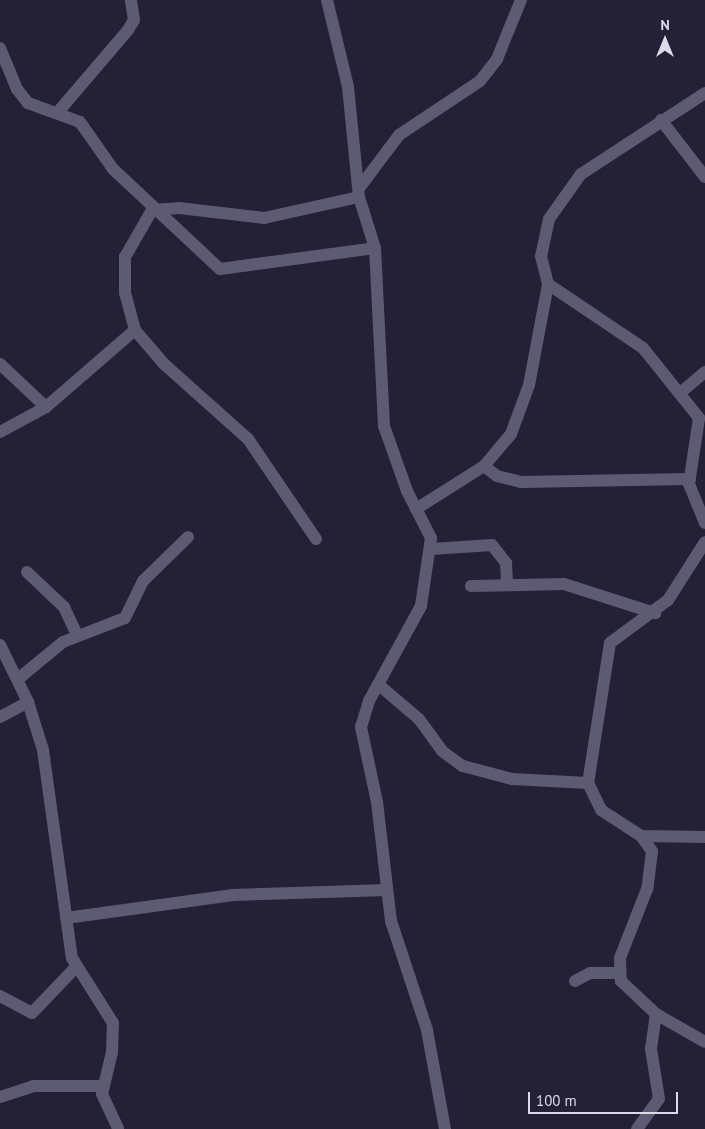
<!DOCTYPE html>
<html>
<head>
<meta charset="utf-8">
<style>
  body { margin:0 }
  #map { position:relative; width:705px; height:1129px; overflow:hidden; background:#242036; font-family:"PT Sans",sans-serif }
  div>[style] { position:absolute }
  .minor>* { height:12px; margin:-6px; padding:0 6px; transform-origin:6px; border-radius:6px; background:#5d5a73 }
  span { translate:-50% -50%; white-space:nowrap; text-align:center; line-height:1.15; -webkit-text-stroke:4px #242036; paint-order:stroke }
  .north { position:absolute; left:640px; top:15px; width:50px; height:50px; -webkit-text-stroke:4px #242036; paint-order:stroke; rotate:0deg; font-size:14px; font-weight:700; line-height:20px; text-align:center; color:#dcdae9 }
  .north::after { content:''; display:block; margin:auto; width:18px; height:22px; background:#dcdae9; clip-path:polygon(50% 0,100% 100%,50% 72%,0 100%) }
  .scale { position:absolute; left:528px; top:1092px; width:150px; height:22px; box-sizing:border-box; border:2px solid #dcdae9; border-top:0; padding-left:6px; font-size:15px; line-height:18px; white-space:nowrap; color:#dcdae9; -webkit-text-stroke:4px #242036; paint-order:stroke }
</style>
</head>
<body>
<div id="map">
  <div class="minor">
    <i style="left:327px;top:0;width:89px;rotate:76.4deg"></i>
    <i style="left:348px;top:87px;width:111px;rotate:84.3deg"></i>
    <i style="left:359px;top:197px;width:53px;rotate:72.6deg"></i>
    <i style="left:375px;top:248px;width:178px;rotate:87.1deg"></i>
    <i style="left:384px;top:426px;width:69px;rotate:70.5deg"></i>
    <i style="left:407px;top:491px;width:53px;rotate:62.9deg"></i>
    <i style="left:431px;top:538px;width:69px;rotate:98.4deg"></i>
    <i style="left:421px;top:606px;width:108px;rotate:118.7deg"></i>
    <i style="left:369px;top:701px;width:27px;rotate:107deg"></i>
    <i style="left:361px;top:727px;width:77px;rotate:78deg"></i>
    <i style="left:377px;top:802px;width:120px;rotate:83.3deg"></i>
    <i style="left:391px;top:921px;width:115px;rotate:71.7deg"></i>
    <i style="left:427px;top:1030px;width:101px;rotate:79.7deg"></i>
    <i style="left:0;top:48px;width:44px;rotate:67.5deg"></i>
    <i style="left:17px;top:89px;width:18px;rotate:52deg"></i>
    <i style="left:28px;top:103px;width:55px;rotate:20.1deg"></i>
    <i style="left:80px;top:122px;width:57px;rotate:54.9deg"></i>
    <i style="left:113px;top:169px;width:146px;rotate:43.1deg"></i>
    <i style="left:220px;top:269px;width:156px;rotate:-7.7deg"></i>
    <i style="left:705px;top:93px;width:148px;rotate:146.8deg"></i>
    <i style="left:581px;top:174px;width:55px;rotate:125.4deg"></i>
    <i style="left:549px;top:219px;width:38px;rotate:102deg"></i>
    <i style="left:541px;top:256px;width:29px;rotate:76deg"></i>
    <i style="left:548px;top:284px;width:115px;rotate:34deg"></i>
    <i style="left:643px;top:348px;width:90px;rotate:51.3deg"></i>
    <i style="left:699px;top:418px;width:67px;rotate:98.6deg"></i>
    <i style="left:689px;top:484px;width:42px;rotate:67.7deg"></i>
    <i style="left:58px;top:112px;width:108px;rotate:-49.5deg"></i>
    <i style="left:128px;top:30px;width:12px;rotate:-59deg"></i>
    <i style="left:134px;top:20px;width:20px;rotate:-99deg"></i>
    <i style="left:661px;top:120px;width:72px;rotate:52.3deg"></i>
    <i style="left:360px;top:187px;width:65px;rotate:-53.1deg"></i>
    <i style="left:399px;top:135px;width:97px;rotate:-33.7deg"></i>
    <i style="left:480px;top:81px;width:28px;rotate:-52deg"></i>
    <i style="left:497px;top:59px;width:64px;rotate:-67.9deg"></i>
    <i style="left:0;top:364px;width:63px;rotate:43.1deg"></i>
    <i style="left:680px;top:393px;width:33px;rotate:-40deg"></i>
    <i style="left:0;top:432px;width:52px;rotate:-28.5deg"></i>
    <i style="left:46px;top:407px;width:118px;rotate:-40.9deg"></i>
    <i style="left:484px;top:466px;width:16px;rotate:38deg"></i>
    <i style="left:497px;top:476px;width:25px;rotate:14deg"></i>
    <i style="left:521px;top:482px;width:169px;rotate:-1deg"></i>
    <i style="left:416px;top:509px;width:80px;rotate:-32.3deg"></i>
    <i style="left:484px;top:466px;width:42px;rotate:-49.8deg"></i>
    <i style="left:511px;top:434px;width:52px;rotate:-69.8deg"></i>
    <i style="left:529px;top:385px;width:103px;rotate:-79.3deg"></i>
    <i style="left:316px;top:539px;width:121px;rotate:-124.2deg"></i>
    <i style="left:248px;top:439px;width:113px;rotate:-138.2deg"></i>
    <i style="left:164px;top:364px;width:45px;rotate:-130.5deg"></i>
    <i style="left:135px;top:330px;width:38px;rotate:-105deg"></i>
    <i style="left:125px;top:293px;width:36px;rotate:-90deg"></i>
    <i style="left:125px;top:257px;width:54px;rotate:-60.1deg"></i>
    <i style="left:152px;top:210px;width:27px;rotate:-4deg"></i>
    <i style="left:179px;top:208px;width:86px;rotate:6.7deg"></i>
    <i style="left:264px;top:218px;width:97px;rotate:-12.5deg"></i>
    <i style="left:705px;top:542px;width:69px;rotate:122.5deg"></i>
    <i style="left:668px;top:600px;width:72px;rotate:143.4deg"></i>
    <i style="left:610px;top:643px;width:142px;rotate:98.9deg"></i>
    <i style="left:588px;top:783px;width:30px;rotate:64deg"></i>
    <i style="left:601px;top:810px;width:48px;rotate:33deg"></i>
    <i style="left:641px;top:836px;width:19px;rotate:54deg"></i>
    <i style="left:652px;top:851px;width:38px;rotate:97deg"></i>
    <i style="left:647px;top:889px;width:74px;rotate:111.4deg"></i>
    <i style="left:620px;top:958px;width:23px;rotate:88deg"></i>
    <i style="left:621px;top:981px;width:48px;rotate:43.3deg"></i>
    <i style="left:656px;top:1014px;width:56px;rotate:29.7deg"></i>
    <i style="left:432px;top:549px;width:60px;rotate:-3.8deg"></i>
    <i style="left:492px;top:545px;width:23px;rotate:52deg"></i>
    <i style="left:506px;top:563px;width:21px;rotate:87deg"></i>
    <i style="left:27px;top:572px;width:51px;rotate:43.4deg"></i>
    <i style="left:64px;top:607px;width:31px;rotate:65deg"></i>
    <i style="left:471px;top:586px;width:93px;rotate:-1.2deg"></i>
    <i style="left:564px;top:584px;width:96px;rotate:17.7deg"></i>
    <i style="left:0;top:645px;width:64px;rotate:63.8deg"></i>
    <i style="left:28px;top:702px;width:50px;rotate:72.6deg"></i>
    <i style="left:43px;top:750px;width:210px;rotate:82.1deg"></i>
    <i style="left:72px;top:958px;width:77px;rotate:57.8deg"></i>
    <i style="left:113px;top:1023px;width:29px;rotate:92deg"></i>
    <i style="left:112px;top:1052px;width:43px;rotate:103.4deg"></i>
    <i style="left:102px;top:1094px;width:38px;rotate:65deg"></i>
    <i style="left:18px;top:679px;width:58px;rotate:-39.4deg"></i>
    <i style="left:63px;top:642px;width:66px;rotate:-21.2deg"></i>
    <i style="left:125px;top:618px;width:41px;rotate:-64.1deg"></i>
    <i style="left:143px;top:581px;width:63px;rotate:-44.4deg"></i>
    <i style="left:379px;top:685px;width:52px;rotate:40.4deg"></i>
    <i style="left:419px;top:719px;width:39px;rotate:54deg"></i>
    <i style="left:442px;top:751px;width:26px;rotate:36deg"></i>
    <i style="left:463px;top:766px;width:51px;rotate:14.9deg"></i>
    <i style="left:512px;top:779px;width:76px;rotate:3deg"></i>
    <i style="left:0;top:717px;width:32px;rotate:-28deg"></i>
    <i style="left:641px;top:836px;width:64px;rotate:0.9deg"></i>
    <i style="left:66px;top:918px;width:169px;rotate:-7.8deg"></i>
    <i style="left:233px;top:895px;width:154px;rotate:-1.9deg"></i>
    <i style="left:575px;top:981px;width:17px;rotate:-28deg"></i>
    <i style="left:590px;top:973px;width:28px"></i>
    <i style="left:0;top:996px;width:36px;rotate:28deg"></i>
    <i style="left:32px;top:1013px;width:64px;rotate:-46.3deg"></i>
    <i style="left:0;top:1097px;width:35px;rotate:-18deg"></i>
    <i style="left:33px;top:1086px;width:69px"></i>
    <i style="left:637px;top:1129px;width:37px;rotate:-54deg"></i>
    <i style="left:659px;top:1099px;width:51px;rotate:-99.1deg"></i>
    <i style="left:651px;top:1049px;width:35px;rotate:-82deg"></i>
  </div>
  <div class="north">N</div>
  <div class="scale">100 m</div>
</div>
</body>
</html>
